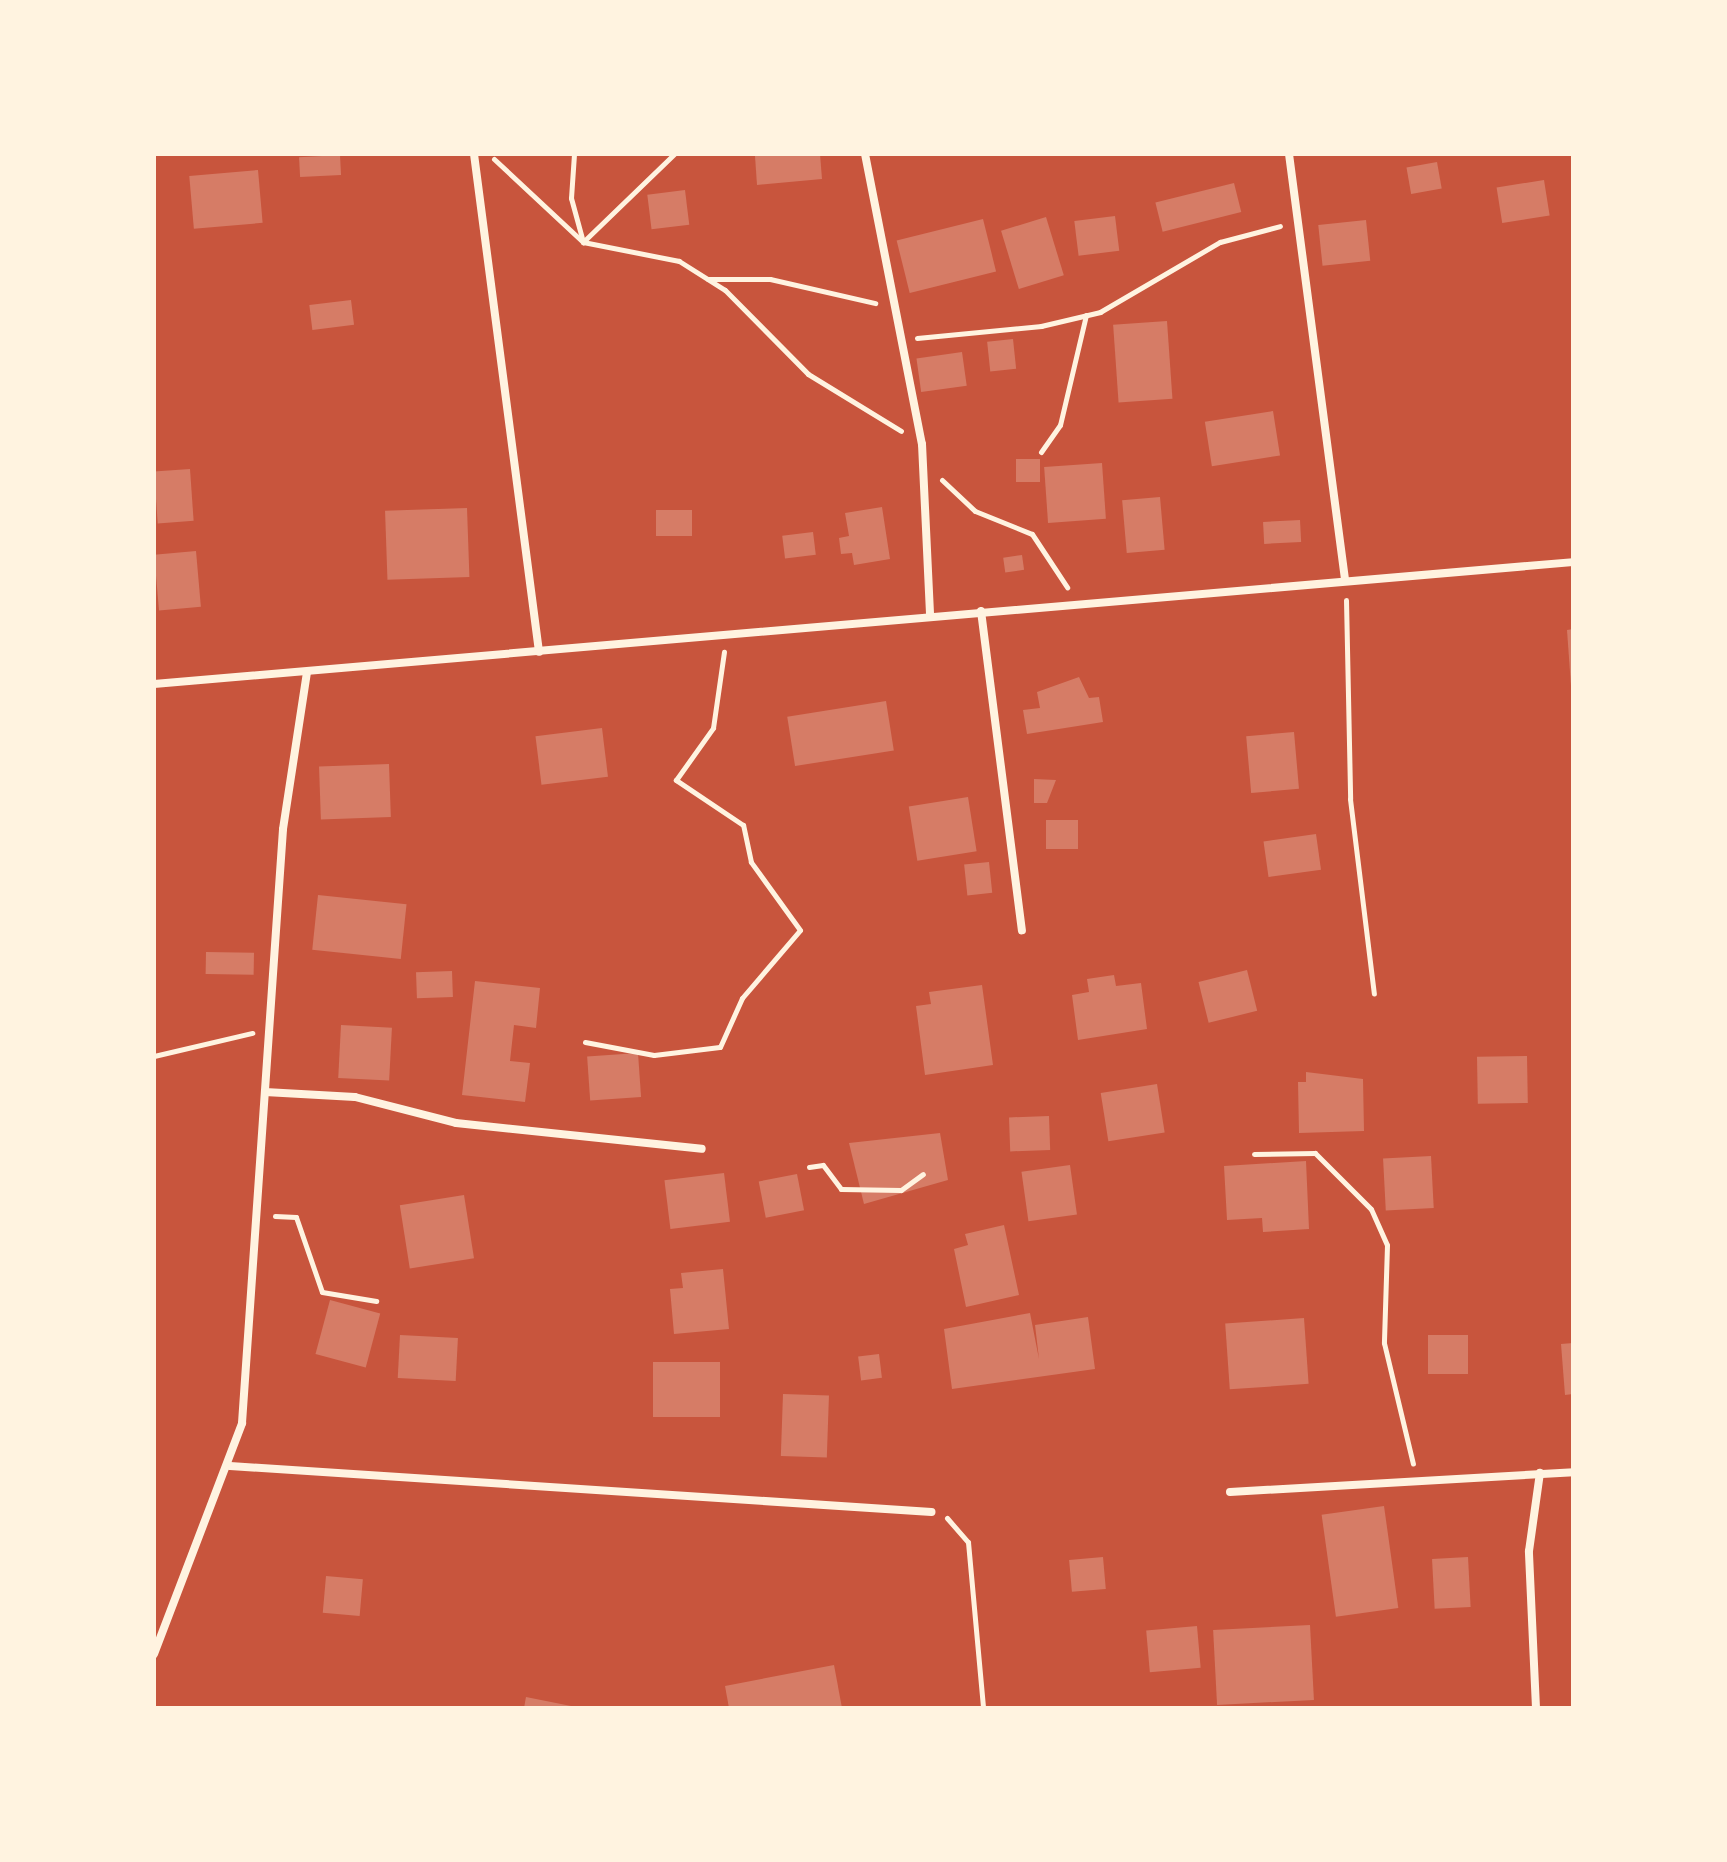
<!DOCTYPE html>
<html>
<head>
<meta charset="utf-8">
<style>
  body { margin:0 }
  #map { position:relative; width:1727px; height:1862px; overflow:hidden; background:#c8553d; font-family:Inter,sans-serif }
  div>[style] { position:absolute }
  .building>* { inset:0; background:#d67c66; transform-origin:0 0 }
  .path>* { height:5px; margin:-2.5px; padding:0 2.5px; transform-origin:2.5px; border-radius:2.5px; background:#fff3e0 }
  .minor>* { height:8px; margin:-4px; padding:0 4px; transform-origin:4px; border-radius:4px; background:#fff3e0 }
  span { translate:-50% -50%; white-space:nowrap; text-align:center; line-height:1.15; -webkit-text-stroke:6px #fff3e0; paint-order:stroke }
  .frame { position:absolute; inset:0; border:156px solid #fff3e0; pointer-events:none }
</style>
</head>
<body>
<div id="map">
  <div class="building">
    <i style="clip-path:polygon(820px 154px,822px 179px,757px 185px,755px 156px)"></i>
    <i style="left:340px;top:155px;width:20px;height:41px;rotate:87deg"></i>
    <i style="left:1437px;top:162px;width:27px;height:31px;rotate:80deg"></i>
    <i style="left:258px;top:170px;width:53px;height:69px;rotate:85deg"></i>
    <i style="left:1544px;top:180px;width:36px;height:48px;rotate:81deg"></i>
    <i style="left:1234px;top:183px;width:30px;height:81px;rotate:76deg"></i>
    <i style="left:685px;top:190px;width:35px;height:38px;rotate:83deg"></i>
    <i style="left:1115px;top:216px;width:35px;height:41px;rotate:83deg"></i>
    <i style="left:1046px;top:217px;width:61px;height:47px;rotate:73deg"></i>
    <i style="left:983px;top:219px;width:54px;height:89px;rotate:76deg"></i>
    <i style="left:1366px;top:220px;width:41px;height:48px;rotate:84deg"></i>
    <i style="left:351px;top:300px;width:25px;height:42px;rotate:83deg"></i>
    <i style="left:1167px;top:321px;width:78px;height:54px;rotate:86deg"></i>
    <i style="left:1013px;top:339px;width:30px;height:26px;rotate:84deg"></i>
    <i style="left:962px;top:352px;width:34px;height:46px;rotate:82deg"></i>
    <i style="left:1273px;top:411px;width:45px;height:69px;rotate:81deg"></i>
    <i style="left:1016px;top:459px;width:24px;height:23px"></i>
    <i style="left:1102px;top:463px;width:56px;height:58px;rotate:86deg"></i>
    <i style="left:190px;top:469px;width:52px;height:36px;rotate:86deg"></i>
    <i style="left:1160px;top:497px;width:53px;height:38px;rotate:85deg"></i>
    <i style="clip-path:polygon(882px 507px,890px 559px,854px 565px,852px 553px,841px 554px,839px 538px,849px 536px,845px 513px)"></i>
    <i style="left:467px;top:508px;width:69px;height:82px;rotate:88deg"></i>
    <i style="left:692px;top:510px;width:26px;height:36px;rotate:90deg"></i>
    <i style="left:1300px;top:520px;width:22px;height:37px;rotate:87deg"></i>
    <i style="left:813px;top:532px;width:23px;height:31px;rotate:83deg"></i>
    <i style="left:196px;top:551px;width:56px;height:42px;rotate:85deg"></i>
    <i style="left:1022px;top:555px;width:15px;height:19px;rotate:82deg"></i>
    <i style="clip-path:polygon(1573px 629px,1573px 686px,1571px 686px,1567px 630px)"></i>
    <i style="clip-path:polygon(1079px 677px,1089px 698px,1099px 697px,1103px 722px,1027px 734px,1023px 710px,1040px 708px,1037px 692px)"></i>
    <i style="left:886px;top:701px;width:50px;height:100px;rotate:81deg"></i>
    <i style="left:602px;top:728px;width:49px;height:67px;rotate:83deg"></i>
    <i style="left:1294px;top:732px;width:57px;height:48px;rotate:85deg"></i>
    <i style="left:389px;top:764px;width:53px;height:70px;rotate:88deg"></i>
    <i style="clip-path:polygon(1034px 779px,1056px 780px,1047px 803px,1034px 803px)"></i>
    <i style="left:968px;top:797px;width:55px;height:60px;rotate:81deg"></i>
    <i style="left:1078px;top:820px;width:29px;height:32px;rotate:90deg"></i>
    <i style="left:1316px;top:834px;width:36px;height:53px;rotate:82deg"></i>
    <i style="left:989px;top:862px;width:31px;height:25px;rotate:84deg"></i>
    <i style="left:318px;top:895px;width:89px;height:55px;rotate:6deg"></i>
    <i style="left:206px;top:952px;width:48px;height:22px;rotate:1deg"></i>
    <i style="left:1247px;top:970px;width:42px;height:50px;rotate:76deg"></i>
    <i style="left:452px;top:971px;width:26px;height:36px;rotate:88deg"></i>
    <i style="clip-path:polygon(1114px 975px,1116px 986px,1141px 983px,1147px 1029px,1078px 1040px,1072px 995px,1089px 992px,1087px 979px)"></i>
    <i style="clip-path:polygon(475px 981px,540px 988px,536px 1028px,514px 1025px,510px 1061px,530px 1063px,525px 1102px,462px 1095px)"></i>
    <i style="clip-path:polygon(982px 985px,993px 1065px,925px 1075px,916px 1006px,931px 1004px,929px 992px)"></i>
    <i style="left:341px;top:1025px;width:51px;height:53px;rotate:3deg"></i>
    <i style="left:638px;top:1053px;width:44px;height:51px;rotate:86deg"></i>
    <i style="left:1527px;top:1056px;width:47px;height:50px;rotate:89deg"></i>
    <i style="clip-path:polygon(1306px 1072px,1363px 1079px,1364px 1131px,1299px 1133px,1298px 1082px,1306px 1082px)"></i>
    <i style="left:1157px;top:1084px;width:49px;height:57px;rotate:81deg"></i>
    <i style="left:1049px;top:1116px;width:34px;height:40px;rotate:88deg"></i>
    <i style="clip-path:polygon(940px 1133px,948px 1180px,864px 1204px,849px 1143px)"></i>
    <i style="left:1431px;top:1156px;width:52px;height:48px;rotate:87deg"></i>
    <i style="clip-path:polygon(1306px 1161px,1309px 1229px,1263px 1232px,1262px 1218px,1227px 1220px,1224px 1166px)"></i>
    <i style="left:1070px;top:1165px;width:50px;height:49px;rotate:82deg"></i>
    <i style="left:724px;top:1173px;width:49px;height:60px;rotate:83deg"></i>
    <i style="left:797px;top:1174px;width:37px;height:39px;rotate:79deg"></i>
    <i style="left:464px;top:1195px;width:64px;height:65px;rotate:81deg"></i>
    <i style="clip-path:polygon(1004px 1225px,1019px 1295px,966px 1307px,954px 1249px,968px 1245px,965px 1234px)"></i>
    <i style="clip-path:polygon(723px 1269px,729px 1329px,674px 1334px,670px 1289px,683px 1288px,681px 1273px)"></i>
    <i style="left:330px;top:1300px;width:52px;height:56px;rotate:15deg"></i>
    <i style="clip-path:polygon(1030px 1313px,1039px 1359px,1035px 1325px,1088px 1317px,1095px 1369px,952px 1389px,944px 1329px)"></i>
    <i style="left:1304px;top:1318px;width:66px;height:79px;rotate:86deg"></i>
    <i style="left:400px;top:1335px;width:58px;height:43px;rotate:3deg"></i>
    <i style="left:1428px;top:1335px;width:40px;height:39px"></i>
    <i style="clip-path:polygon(1573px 1343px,1573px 1394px,1565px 1395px,1561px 1344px)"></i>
    <i style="left:879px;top:1354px;width:24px;height:21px;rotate:83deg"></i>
    <i style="left:653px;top:1362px;width:67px;height:55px"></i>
    <i style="left:783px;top:1394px;width:46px;height:62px;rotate:2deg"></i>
    <i style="left:1384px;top:1506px;width:103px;height:63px;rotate:82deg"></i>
    <i style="left:1103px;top:1557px;width:32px;height:34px;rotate:85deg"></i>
    <i style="left:1468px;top:1557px;width:50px;height:36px;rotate:87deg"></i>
    <i style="left:326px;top:1576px;width:37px;height:37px;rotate:5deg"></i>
    <i style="left:1310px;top:1625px;width:75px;height:97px;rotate:87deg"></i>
    <i style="left:1197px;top:1626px;width:42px;height:51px;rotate:85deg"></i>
    <i style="clip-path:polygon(834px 1665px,842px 1708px,729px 1708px,725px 1686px)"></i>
    <i style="clip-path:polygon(526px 1697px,576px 1707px,575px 1708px,524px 1708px)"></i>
  </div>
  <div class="path">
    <i style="left:574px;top:154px;width:44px;rotate:93.9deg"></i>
    <i style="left:571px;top:198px;width:46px;rotate:74.7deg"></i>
    <i style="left:583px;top:242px;width:127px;rotate:-44deg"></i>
    <i style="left:494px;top:159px;width:122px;rotate:43deg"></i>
    <i style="left:583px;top:242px;width:98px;rotate:11.2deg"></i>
    <i style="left:679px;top:261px;width:54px;rotate:32.2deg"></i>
    <i style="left:725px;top:290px;width:118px;rotate:45.3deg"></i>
    <i style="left:808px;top:374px;width:109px;rotate:31.5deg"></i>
    <i style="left:708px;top:279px;width:62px"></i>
    <i style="left:770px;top:279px;width:108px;rotate:12.9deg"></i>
    <i style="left:917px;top:338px;width:125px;rotate:-5.5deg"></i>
    <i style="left:1041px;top:326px;width:61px;rotate:-13.3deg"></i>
    <i style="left:1100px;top:312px;width:139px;rotate:-30.3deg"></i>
    <i style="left:1220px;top:242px;width:62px;rotate:-14.9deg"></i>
    <i style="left:1041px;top:452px;width:33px;rotate:-55deg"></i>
    <i style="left:1060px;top:425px;width:113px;rotate:-76.7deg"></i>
    <i style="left:942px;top:480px;width:45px;rotate:43.2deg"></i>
    <i style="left:975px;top:511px;width:61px;rotate:22deg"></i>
    <i style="left:1032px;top:534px;width:64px;rotate:56.6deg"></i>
    <i style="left:1346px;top:600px;width:199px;rotate:88.8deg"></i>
    <i style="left:1350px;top:799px;width:196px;rotate:83deg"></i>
    <i style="left:585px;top:1042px;width:70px;rotate:10.7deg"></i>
    <i style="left:654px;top:1055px;width:66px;rotate:-6.9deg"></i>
    <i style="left:720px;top:1047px;width:54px;rotate:-65.8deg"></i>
    <i style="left:742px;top:998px;width:89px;rotate:-49.5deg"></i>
    <i style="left:800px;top:930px;width:84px;rotate:-125.8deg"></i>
    <i style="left:751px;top:862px;width:38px;rotate:-102deg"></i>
    <i style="left:743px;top:825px;width:81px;rotate:-146.1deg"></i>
    <i style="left:676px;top:780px;width:64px;rotate:-54.6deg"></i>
    <i style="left:713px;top:728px;width:77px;rotate:-81.8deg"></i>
    <i style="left:154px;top:1056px;width:101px;rotate:-13.2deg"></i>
    <i style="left:1254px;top:1154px;width:61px;rotate:-0.9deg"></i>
    <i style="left:1315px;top:1153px;width:79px;rotate:45deg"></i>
    <i style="left:1371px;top:1209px;width:39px;rotate:66deg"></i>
    <i style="left:1387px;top:1245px;width:98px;rotate:91.8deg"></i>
    <i style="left:1384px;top:1343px;width:124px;rotate:76.5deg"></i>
    <i style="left:809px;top:1167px;width:14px;rotate:-8deg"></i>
    <i style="left:823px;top:1165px;width:30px;rotate:53deg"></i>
    <i style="left:841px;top:1189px;width:60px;rotate:1deg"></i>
    <i style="left:901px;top:1190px;width:27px;rotate:-36deg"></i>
    <i style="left:275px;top:1216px;width:21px;rotate:3deg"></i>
    <i style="left:296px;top:1217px;width:79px;rotate:70.9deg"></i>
    <i style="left:322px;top:1292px;width:55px;rotate:9.5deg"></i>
    <i style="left:947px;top:1518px;width:32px;rotate:49deg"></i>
    <i style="left:968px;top:1542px;width:167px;rotate:84.8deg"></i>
  </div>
  <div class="minor">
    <i style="left:474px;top:154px;width:502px;rotate:82.56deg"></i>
    <i style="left:865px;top:154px;width:296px;rotate:78.9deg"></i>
    <i style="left:922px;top:444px;width:172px;rotate:87.3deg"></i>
    <i style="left:1289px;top:154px;width:429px;rotate:82.5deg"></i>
    <i style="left:981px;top:611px;width:322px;rotate:82.7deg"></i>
    <i style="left:154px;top:684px;width:1424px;rotate:-4.91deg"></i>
    <i style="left:265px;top:1092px;width:90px;rotate:3.2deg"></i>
    <i style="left:355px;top:1097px;width:104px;rotate:14.4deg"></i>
    <i style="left:456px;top:1123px;width:247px;rotate:6deg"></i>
    <i style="left:230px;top:1466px;width:703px;rotate:3.75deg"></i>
    <i style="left:1230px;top:1492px;width:344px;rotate:-3.3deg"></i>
    <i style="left:154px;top:1654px;width:247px;rotate:-69.1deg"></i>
    <i style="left:242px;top:1423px;width:595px;rotate:-86.05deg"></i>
    <i style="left:283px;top:829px;width:158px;rotate:-81.3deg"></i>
    <i style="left:1536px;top:1708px;width:157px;rotate:-92.6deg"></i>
    <i style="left:1529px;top:1551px;width:79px;rotate:-82deg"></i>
  </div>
  <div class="frame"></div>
</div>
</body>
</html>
